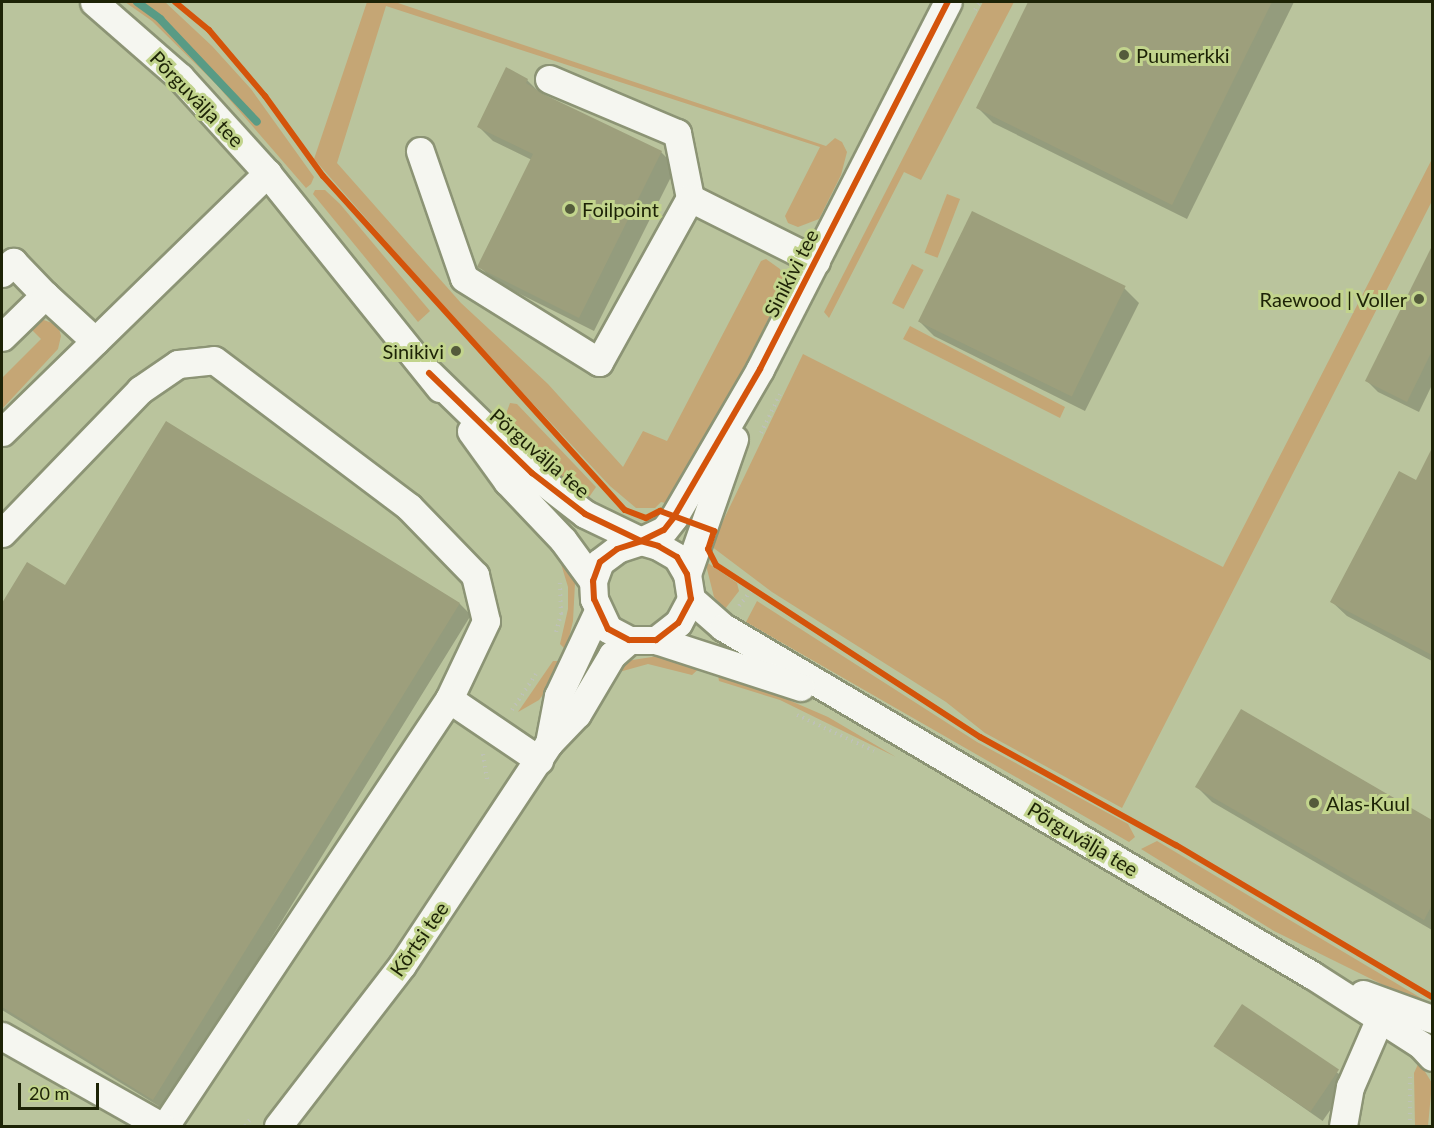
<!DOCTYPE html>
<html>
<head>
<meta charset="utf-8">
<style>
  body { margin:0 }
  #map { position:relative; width:1434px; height:1128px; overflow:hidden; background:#bac49d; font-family:Lato,sans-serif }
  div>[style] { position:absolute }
  .green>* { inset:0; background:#c5a675; transform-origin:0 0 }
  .shadow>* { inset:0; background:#0003; transform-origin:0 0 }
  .stream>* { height:8px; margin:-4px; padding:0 4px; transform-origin:4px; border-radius:4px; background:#599b85 }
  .building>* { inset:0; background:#9d9f7c; transform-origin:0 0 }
  .path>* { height:4px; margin-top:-2px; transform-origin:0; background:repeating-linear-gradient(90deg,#bec1b6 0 1.5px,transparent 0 6px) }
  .roads { filter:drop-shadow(2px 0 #8c9475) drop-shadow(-2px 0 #8c9475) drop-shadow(0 2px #8c9475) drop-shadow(0 -2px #8c9475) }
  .minor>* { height:27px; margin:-13.5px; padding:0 13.5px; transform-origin:13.5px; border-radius:13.5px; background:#f5f6f0 }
  .cycleway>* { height:6px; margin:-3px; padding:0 3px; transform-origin:3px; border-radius:3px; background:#d4540b }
  .dots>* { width:16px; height:16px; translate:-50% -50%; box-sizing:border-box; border:3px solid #c2d48d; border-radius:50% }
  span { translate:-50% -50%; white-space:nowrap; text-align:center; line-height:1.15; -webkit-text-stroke:6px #c2d48d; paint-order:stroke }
  .poi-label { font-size:20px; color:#1d2306 }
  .left { translate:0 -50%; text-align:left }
  .right { translate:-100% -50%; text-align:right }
  .street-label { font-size:20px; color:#1d2306 }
  .frame { position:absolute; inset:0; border:3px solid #1d2306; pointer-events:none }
  .scale { position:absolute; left:18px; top:1083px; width:81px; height:27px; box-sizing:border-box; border:3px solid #1d2306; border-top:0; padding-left:8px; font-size:18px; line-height:21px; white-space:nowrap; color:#1d2306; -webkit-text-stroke:4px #c2d48d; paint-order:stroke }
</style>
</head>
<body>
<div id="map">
  <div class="green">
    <i style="clip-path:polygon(125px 2px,165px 2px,212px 46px,251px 89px,314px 177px,311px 184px,306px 188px,216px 84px,152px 21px)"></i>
    <i style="clip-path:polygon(367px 2px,395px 2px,826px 146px,835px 138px,842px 142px,847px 152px,841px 175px,819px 219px,798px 227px,788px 223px,785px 216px,820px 147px,386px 6px,337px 163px,461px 303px,548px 384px,623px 467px,643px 431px,667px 441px,761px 261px,766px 259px,780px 269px,784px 280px,782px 292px,674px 505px,661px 502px,655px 508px,636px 508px,610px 486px,464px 330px,314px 159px)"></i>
    <i style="clip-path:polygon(983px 2px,1014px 2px,921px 180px,904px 172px,829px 318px,824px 312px)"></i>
    <i style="clip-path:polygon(1432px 159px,1432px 201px,1122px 808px,985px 733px,946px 702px,772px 592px,711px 546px,803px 354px,1223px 567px)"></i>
    <i style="clip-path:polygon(315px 190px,325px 190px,340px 204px,430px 311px,418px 322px,313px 194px)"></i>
    <i style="left:947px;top:194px;width:14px;height:63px;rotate:21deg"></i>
    <i style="left:912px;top:264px;width:13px;height:44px;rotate:27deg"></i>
    <i style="clip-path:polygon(38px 318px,58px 325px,61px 336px,58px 349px,2px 409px,2px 378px,41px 339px,25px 323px)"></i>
    <i style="clip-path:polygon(910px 326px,1065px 407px,1060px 418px,903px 339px)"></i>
    <i style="clip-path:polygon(510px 403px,517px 404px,596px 487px,585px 503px,506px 414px)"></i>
    <i style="clip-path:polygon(558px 554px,572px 570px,575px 583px,573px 621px,566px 650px,560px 644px,568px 609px,568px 587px)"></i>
    <i style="clip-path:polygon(705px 561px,737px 583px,739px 591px,725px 609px,714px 597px)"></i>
    <i style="clip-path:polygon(757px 601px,977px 742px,1128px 824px,1135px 837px,1129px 842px,746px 622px)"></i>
    <i style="clip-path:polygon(665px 655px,704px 664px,692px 675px,648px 664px,612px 674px,626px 661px)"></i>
    <i style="clip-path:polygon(553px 661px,561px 661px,551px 684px,539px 700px,518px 712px)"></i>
    <i style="clip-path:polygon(717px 669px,828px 717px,896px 757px,780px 700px,719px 681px)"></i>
    <i style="clip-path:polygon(1157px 841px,1426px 1001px,1432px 1009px,1274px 931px,1141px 849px)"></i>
    <i style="clip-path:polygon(1419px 1062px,1432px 1083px,1428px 1126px,1415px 1126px,1414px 1073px)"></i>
  </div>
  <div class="shadow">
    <i style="clip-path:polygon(1030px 2px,1294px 2px,1187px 219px,993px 123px,978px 108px)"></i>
    <i style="clip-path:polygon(527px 80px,542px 95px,661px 152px,676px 167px,594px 331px,494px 281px,479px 266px,532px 160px,493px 141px,479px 127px)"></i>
    <i style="clip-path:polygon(1432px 249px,1432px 385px,1419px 412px,1378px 392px,1367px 381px)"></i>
    <i style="clip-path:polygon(1124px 288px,1139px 303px,1085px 411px,934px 336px,919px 321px)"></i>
    <i style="clip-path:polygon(167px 423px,460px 604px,471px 615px,165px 1110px,2px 1010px,2px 606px,27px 564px,65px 587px)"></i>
    <i style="clip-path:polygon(1432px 451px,1432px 661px,1347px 616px,1332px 602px,1417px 482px)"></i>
    <i style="clip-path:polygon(1241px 711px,1432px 822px,1432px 930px,1212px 802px,1197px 787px)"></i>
    <i style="left:1242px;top:1006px;width:132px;height:48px;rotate:35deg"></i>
  </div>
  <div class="stream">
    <i style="left:137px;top:2px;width:29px;rotate:36deg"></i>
    <i style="left:160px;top:19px;width:141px;rotate:46.7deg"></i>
  </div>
  <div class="building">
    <i style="clip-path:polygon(1028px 2px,1272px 2px,1172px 205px,976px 108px)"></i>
    <i style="clip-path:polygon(506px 67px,528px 79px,526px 83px,543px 94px,662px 151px,579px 318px,477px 267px,533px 154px,477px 127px)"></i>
    <i style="left:972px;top:211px;width:171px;height:123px;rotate:26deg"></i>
    <i style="clip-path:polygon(1432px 246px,1432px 351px,1407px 402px,1365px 381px)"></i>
    <i style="clip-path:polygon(166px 421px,460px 603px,153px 1100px,2px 1007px,2px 603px,27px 562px,65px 585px)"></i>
    <i style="clip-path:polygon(1432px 448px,1432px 655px,1330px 602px,1399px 471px,1416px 480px)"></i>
    <i style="clip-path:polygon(1241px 709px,1432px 820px,1432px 905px,1424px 920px,1195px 787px)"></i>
    <i style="left:1242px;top:1004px;width:117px;height:51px;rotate:34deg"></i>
  </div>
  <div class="path">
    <i style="left:975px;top:10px;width:9px;rotate:-58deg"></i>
    <i style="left:761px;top:433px;width:43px;rotate:-64deg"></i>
    <i style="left:739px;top:606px;width:24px;rotate:-52deg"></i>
    <i style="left:556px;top:632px;width:19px;rotate:-74deg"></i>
    <i style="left:561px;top:614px;width:31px;rotate:-92deg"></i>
    <i style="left:512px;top:710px;width:43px;rotate:-56.3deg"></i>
    <i style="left:797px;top:715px;width:85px;rotate:25.1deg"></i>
    <i style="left:483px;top:754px;width:30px;rotate:81deg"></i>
    <i style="left:245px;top:1126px;width:11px;rotate:-52deg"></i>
    <i style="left:1410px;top:1126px;width:54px;rotate:-90deg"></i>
  </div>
  <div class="roads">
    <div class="minor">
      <i style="left:94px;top:2px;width:114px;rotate:41.1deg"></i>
      <i style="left:180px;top:77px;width:130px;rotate:47.8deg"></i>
      <i style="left:267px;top:173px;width:276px;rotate:51.2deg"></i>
      <i style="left:549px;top:79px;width:139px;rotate:22.9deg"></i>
      <i style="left:677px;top:133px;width:66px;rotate:78.7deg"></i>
      <i style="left:420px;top:151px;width:134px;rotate:70.9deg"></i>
      <i style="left:464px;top:278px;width:159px;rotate:31.9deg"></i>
      <i style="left:599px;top:362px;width:188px;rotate:-61deg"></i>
      <i style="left:690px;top:198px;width:141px;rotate:26.6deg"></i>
      <i style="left:2px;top:273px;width:16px;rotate:-45deg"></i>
      <i style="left:13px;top:262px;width:46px;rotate:45.9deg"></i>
      <i style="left:45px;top:295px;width:60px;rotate:135.7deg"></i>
      <i style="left:45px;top:295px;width:68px;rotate:42.6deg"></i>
      <i style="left:429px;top:373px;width:144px;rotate:44.2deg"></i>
      <i style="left:532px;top:473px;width:67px;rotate:37.7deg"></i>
      <i style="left:585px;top:514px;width:62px;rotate:25.7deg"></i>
      <i style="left:641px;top:541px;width:18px;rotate:16deg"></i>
      <i style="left:658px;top:546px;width:22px;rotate:30deg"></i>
      <i style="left:677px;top:557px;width:20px;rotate:60deg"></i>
      <i style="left:687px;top:574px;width:25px;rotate:81deg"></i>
      <i style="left:691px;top:599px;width:27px;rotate:118deg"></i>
      <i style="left:678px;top:623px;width:28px;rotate:142deg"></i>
      <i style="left:656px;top:640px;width:27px;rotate:180deg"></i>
      <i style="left:629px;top:640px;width:24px;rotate:-152deg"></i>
      <i style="left:608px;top:629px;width:33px;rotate:-115deg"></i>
      <i style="left:594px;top:599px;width:18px;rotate:-93deg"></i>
      <i style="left:593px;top:581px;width:20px;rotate:-70deg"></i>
      <i style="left:600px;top:562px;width:21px;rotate:-37deg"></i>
      <i style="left:617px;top:549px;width:25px;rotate:-18deg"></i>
      <i style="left:641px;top:541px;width:25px;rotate:-26deg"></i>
      <i style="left:664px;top:530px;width:16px;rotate:-52deg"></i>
      <i style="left:674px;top:517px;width:171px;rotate:-59.8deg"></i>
      <i style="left:760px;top:369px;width:412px;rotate:-62.9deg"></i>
      <i style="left:471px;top:431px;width:62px;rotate:54.2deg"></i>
      <i style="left:507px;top:481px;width:81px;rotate:46.5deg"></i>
      <i style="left:563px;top:540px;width:51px;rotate:53.8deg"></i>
      <i style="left:2px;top:432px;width:371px;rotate:-44.3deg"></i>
      <i style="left:2px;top:533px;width:199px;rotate:-46deg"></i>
      <i style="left:140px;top:390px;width:46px;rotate:-34.4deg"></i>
      <i style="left:178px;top:364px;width:36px;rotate:-6deg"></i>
      <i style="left:214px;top:360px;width:244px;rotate:37deg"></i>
      <i style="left:409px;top:507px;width:95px;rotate:45.9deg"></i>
      <i style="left:475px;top:575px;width:47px;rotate:76.6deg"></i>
      <i style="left:486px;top:621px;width:86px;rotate:115.4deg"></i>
      <i style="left:449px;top:699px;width:513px;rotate:123.63deg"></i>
      <i style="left:687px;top:574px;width:143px;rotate:-70.8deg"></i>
      <i style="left:691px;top:599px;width:43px;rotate:41.2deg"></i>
      <i style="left:723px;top:627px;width:684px;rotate:30.58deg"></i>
      <i style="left:1312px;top:975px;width:130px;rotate:32.7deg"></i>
      <i style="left:1421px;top:1045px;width:16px;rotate:47deg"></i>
      <i style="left:656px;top:640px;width:152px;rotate:18deg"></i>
      <i style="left:449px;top:699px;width:109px;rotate:34.1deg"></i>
      <i style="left:549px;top:743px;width:48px;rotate:-79.2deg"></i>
      <i style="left:558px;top:696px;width:92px;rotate:-64.8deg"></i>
      <i style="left:1363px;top:994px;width:73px;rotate:19.9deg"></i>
      <i style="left:2px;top:1036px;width:183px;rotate:29.5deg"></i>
      <i style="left:278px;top:1126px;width:203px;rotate:-52.4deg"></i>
      <i style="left:402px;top:965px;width:266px;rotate:-56.5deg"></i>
      <i style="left:549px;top:743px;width:40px;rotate:-46deg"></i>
      <i style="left:577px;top:714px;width:69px;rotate:-59.3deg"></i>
      <i style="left:612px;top:655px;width:23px;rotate:-41deg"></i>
      <i style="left:1343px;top:1126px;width:40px;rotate:-80deg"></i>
      <i style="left:1350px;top:1087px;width:75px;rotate:-66.5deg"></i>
    </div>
  </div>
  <div class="cycleway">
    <i style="left:175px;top:2px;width:44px;rotate:39.5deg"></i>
    <i style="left:209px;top:30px;width:87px;rotate:49.7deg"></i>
    <i style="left:265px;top:96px;width:99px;rotate:54.1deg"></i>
    <i style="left:323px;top:176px;width:450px;rotate:47.9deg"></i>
    <i style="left:625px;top:510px;width:22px;rotate:21deg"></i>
    <i style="left:646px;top:518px;width:16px;rotate:-27deg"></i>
    <i style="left:660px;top:511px;width:58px;rotate:20.3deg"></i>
    <i style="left:714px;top:531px;width:19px;rotate:108deg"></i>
    <i style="left:708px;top:549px;width:18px;rotate:63deg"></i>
    <i style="left:716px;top:565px;width:315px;rotate:33.1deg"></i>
    <i style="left:980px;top:737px;width:224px;rotate:28.9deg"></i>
    <i style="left:1176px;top:845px;width:298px;rotate:30.7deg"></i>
    <i style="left:429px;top:373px;width:144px;rotate:44.2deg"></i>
    <i style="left:532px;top:473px;width:67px;rotate:37.7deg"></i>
    <i style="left:585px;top:514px;width:62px;rotate:25.7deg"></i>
    <i style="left:641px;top:541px;width:18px;rotate:16deg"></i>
    <i style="left:658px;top:546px;width:22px;rotate:30deg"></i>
    <i style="left:677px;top:557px;width:20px;rotate:60deg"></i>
    <i style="left:687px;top:574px;width:25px;rotate:81deg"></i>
    <i style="left:691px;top:599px;width:27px;rotate:118deg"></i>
    <i style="left:678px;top:623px;width:28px;rotate:142deg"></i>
    <i style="left:656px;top:640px;width:27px;rotate:180deg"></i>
    <i style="left:629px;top:640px;width:24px;rotate:-152deg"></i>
    <i style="left:608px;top:629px;width:33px;rotate:-115deg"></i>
    <i style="left:594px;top:599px;width:18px;rotate:-93deg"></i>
    <i style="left:593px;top:581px;width:20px;rotate:-70deg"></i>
    <i style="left:600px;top:562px;width:21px;rotate:-37deg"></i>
    <i style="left:617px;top:549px;width:25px;rotate:-18deg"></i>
    <i style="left:641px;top:541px;width:25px;rotate:-26deg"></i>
    <i style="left:664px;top:530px;width:16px;rotate:-52deg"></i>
    <i style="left:674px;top:517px;width:171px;rotate:-59.8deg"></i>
    <i style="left:760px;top:369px;width:412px;rotate:-62.9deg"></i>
  </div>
  <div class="dots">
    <i style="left:1124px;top:55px;background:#545b3b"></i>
    <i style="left:570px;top:209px;background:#545b3b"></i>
    <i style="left:1419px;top:299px;background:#545b3b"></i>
    <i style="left:456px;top:351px;background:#545b3b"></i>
    <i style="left:1314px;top:803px;background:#545b3b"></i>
  </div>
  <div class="poi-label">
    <span class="left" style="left:1136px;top:55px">Puumerkki</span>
    <span class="left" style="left:582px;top:209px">Foilpoint</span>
    <span class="right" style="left:1407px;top:299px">Raewood | Voller</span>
    <span class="right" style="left:444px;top:351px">Sinikivi</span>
    <span class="left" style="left:1326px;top:803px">Alas-Kuul</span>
  </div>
  <div class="street-label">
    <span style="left:197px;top:99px;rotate:46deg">Põrguvälja tee</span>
    <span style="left:791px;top:273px;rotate:-63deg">Sinikivi tee</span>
    <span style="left:540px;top:453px;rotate:41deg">Põrguvälja tee</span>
    <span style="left:1083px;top:839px;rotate:31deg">Põrguvälja tee</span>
    <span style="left:419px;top:939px;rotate:-55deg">Kõrtsi tee</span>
  </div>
  <div class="frame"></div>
  <div class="scale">20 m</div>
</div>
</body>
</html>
